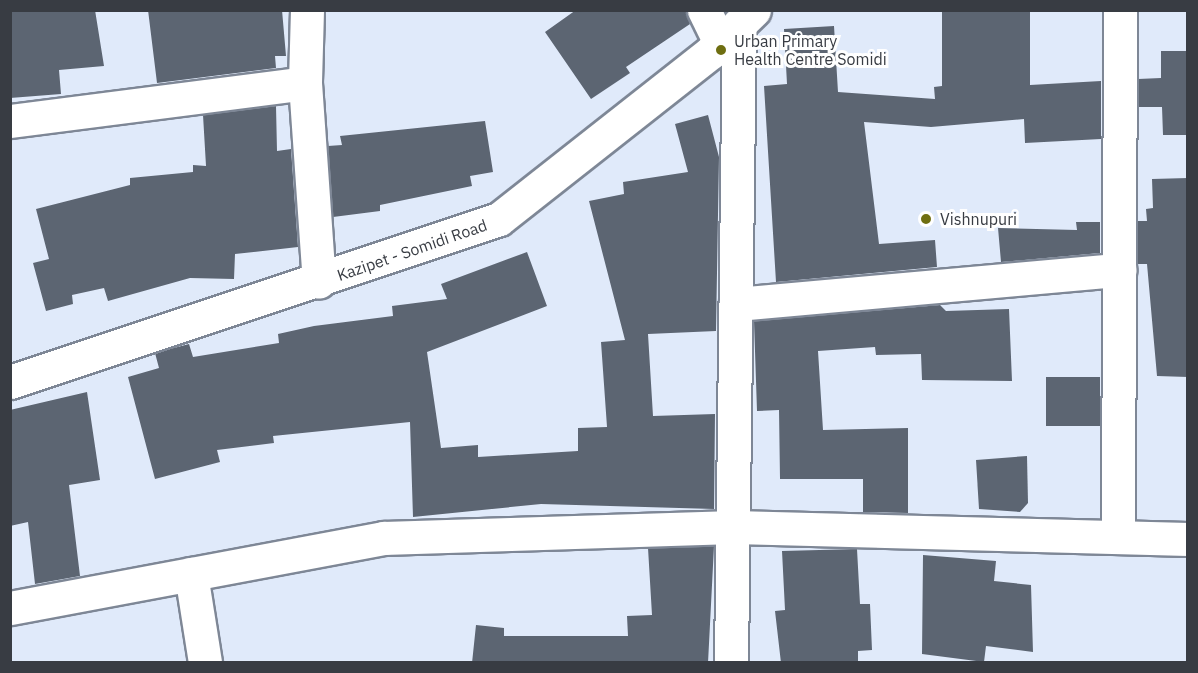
<!DOCTYPE html>
<html>
<head>
<meta charset="utf-8">
<style>
  body { margin:0 }
  #map { position:relative; width:1198px; height:673px; overflow:hidden; background:#e0eafa; font-family:"IBM Plex Sans",sans-serif }
  div>[style] { position:absolute }
  .building>* { inset:0; background:#5c6572; transform-origin:0 0 }
  .roads { filter:drop-shadow(2px 0 #7e8796) drop-shadow(-2px 0 #7e8796) drop-shadow(0 2px #7e8796) drop-shadow(0 -2px #7e8796) }
  .minor>* { height:33px; margin:-16.5px; padding:0 16.5px; transform-origin:16.5px; border-radius:16.5px; background:#fff }
  .tertiary>* { height:33px; margin:-16.5px; padding:0 16.5px; transform-origin:16.5px; border-radius:16.5px; background:#fff }
  .dots>* { width:16px; height:16px; translate:-50% -50%; box-sizing:border-box; border:3px solid #fff; border-radius:50% }
  span { translate:-50% -50%; white-space:nowrap; text-align:center; line-height:1.15; -webkit-text-stroke:6px #fff; paint-order:stroke }
  .poi-label { font-size:16px; color:#383c43 }
  .left { translate:0 -50%; text-align:left }
  .street-label { font-size:16px; color:#383c43 }
  .frame { position:absolute; inset:0; border:12px solid #383c43; pointer-events:none }
</style>
</head>
<body>
<div id="map">
  <div class="building">
    <i style="clip-path:polygon(10px 10px,95px 10px,104px 66px,59px 70px,61px 94px,10px 98px)"></i>
    <i style="clip-path:polygon(148px 10px,282px 10px,286px 56px,275px 56px,276px 68px,157px 83px)"></i>
    <i style="clip-path:polygon(576px 10px,686px 10px,690px 24px,626px 67px,630px 73px,591px 99px,545px 32px)"></i>
    <i style="clip-path:polygon(1030px 11px,1030px 85px,1101px 81px,1101px 139px,1025px 143px,1024px 119px,931px 127px,864px 122px,879px 244px,935px 240px,937px 267px,776px 282px,764px 86px,787px 84px,784px 29px,834px 26px,838px 92px,935px 99px,934px 87px,942px 86px,942px 12px)"></i>
    <i style="clip-path:polygon(1161px 51px,1188px 51px,1188px 135px,1163px 135px,1162px 107px,1138px 107px,1138px 79px,1161px 78px)"></i>
    <i style="clip-path:polygon(276px 106px,277px 151px,291px 149px,298px 247px,235px 254px,234px 279px,190px 278px,108px 301px,104px 288px,72px 295px,73px 304px,46px 311px,33px 263px,49px 259px,36px 209px,130px 185px,130px 178px,193px 172px,193px 165px,206px 166px,203px 115px)"></i>
    <i style="clip-path:polygon(708px 115px,719px 157px,716px 331px,648px 334px,653px 416px,715px 414px,714px 509px,541px 504px,413px 517px,410px 422px,273px 436px,274px 443px,217px 450px,220px 462px,155px 479px,128px 377px,159px 368px,155px 353px,189px 344px,193px 357px,279px 343px,278px 334px,314px 326px,393px 316px,392px 306px,447px 299px,441px 284px,527px 252px,547px 306px,427px 352px,441px 448px,478px 445px,478px 457px,578px 451px,578px 428px,607px 427px,601px 342px,625px 340px,589px 201px,624px 194px,623px 182px,688px 172px,675px 124px)"></i>
    <i style="clip-path:polygon(485px 121px,493px 172px,470px 176px,472px 186px,380px 205px,380px 211px,333px 217px,328px 146px,342px 145px,340px 136px)"></i>
    <i style="clip-path:polygon(1188px 178px,1188px 377px,1157px 376px,1147px 264px,1138px 264px,1138px 221px,1147px 221px,1146px 209px,1153px 208px,1152px 179px)"></i>
    <i style="clip-path:polygon(1076px 222px,1100px 222px,1100px 253px,1001px 262px,998px 228px,1077px 230px)"></i>
    <i style="clip-path:polygon(940px 305px,946px 311px,1009px 309px,1012px 381px,922px 380px,921px 354px,876px 355px,875px 347px,818px 351px,823px 430px,908px 428px,908px 513px,863px 512px,863px 479px,780px 479px,779px 410px,757px 411px,754px 321px)"></i>
    <i style="left:1046px;top:377px;width:54px;height:49px"></i>
    <i style="clip-path:polygon(87px 392px,100px 480px,69px 485px,80px 576px,35px 584px,28px 522px,10px 526px,10px 410px)"></i>
    <i style="clip-path:polygon(1027px 456px,1028px 503px,1020px 512px,979px 509px,976px 460px)"></i>
    <i style="clip-path:polygon(714px 546px,708px 663px,472px 663px,476px 625px,504px 628px,504px 636px,628px 636px,627px 616px,652px 615px,648px 548px)"></i>
    <i style="clip-path:polygon(857px 549px,860px 604px,870px 604px,872px 650px,858px 651px,858px 663px,781px 663px,775px 611px,785px 610px,782px 551px)"></i>
    <i style="clip-path:polygon(923px 555px,996px 561px,994px 581px,1031px 585px,1033px 652px,986px 646px,984px 662px,922px 654px)"></i>
  </div>
  <div class="roads">
    <div class="minor">
      <i style="left:307px;top:10px;width:73px;rotate:91.6deg"></i>
      <i style="left:305px;top:83px;width:199px;rotate:86deg"></i>
      <i style="left:704px;top:10px;width:37px;rotate:64deg"></i>
      <i style="left:10px;top:121px;width:297px;rotate:-7.3deg"></i>
      <i style="left:736px;top:304px;width:385px;rotate:-5.1deg"></i>
      <i style="left:1118px;top:534px;width:524px;rotate:-89.78deg"></i>
      <i style="left:191px;top:574px;width:89px;rotate:81deg"></i>
      <i style="left:10px;top:608px;width:380px;rotate:-10.6deg"></i>
      <i style="left:383px;top:538px;width:351px;rotate:-1.8deg"></i>
      <i style="left:734px;top:527px;width:454px;rotate:1.5deg"></i>
      <i style="left:731px;top:662px;width:638px;rotate:-89.28deg"></i>
    </div>
    <div class="tertiary">
      <i style="left:10px;top:382px;width:515px;rotate:-18.43deg"></i>
      <i style="left:499px;top:219px;width:270px;rotate:-38.2deg"></i>
      <i style="left:711px;top:52px;width:60px;rotate:-44.3deg"></i>
    </div>
  </div>
  <div class="dots">
    <i style="left:721px;top:50px;background:#6e6e11"></i>
    <i style="left:926px;top:219px;background:#6e6e11"></i>
  </div>
  <div class="poi-label">
    <span class="left" style="left:734px;top:50px">Urban Primary<br>Health Centre Somidi</span>
    <span class="left" style="left:940px;top:219px">Vishnupuri</span>
  </div>
  <div class="street-label">
    <span style="left:412px;top:250px;rotate:-19deg">Kazipet - Somidi Road</span>
  </div>
  <div class="frame"></div>
</div>
</body>
</html>
